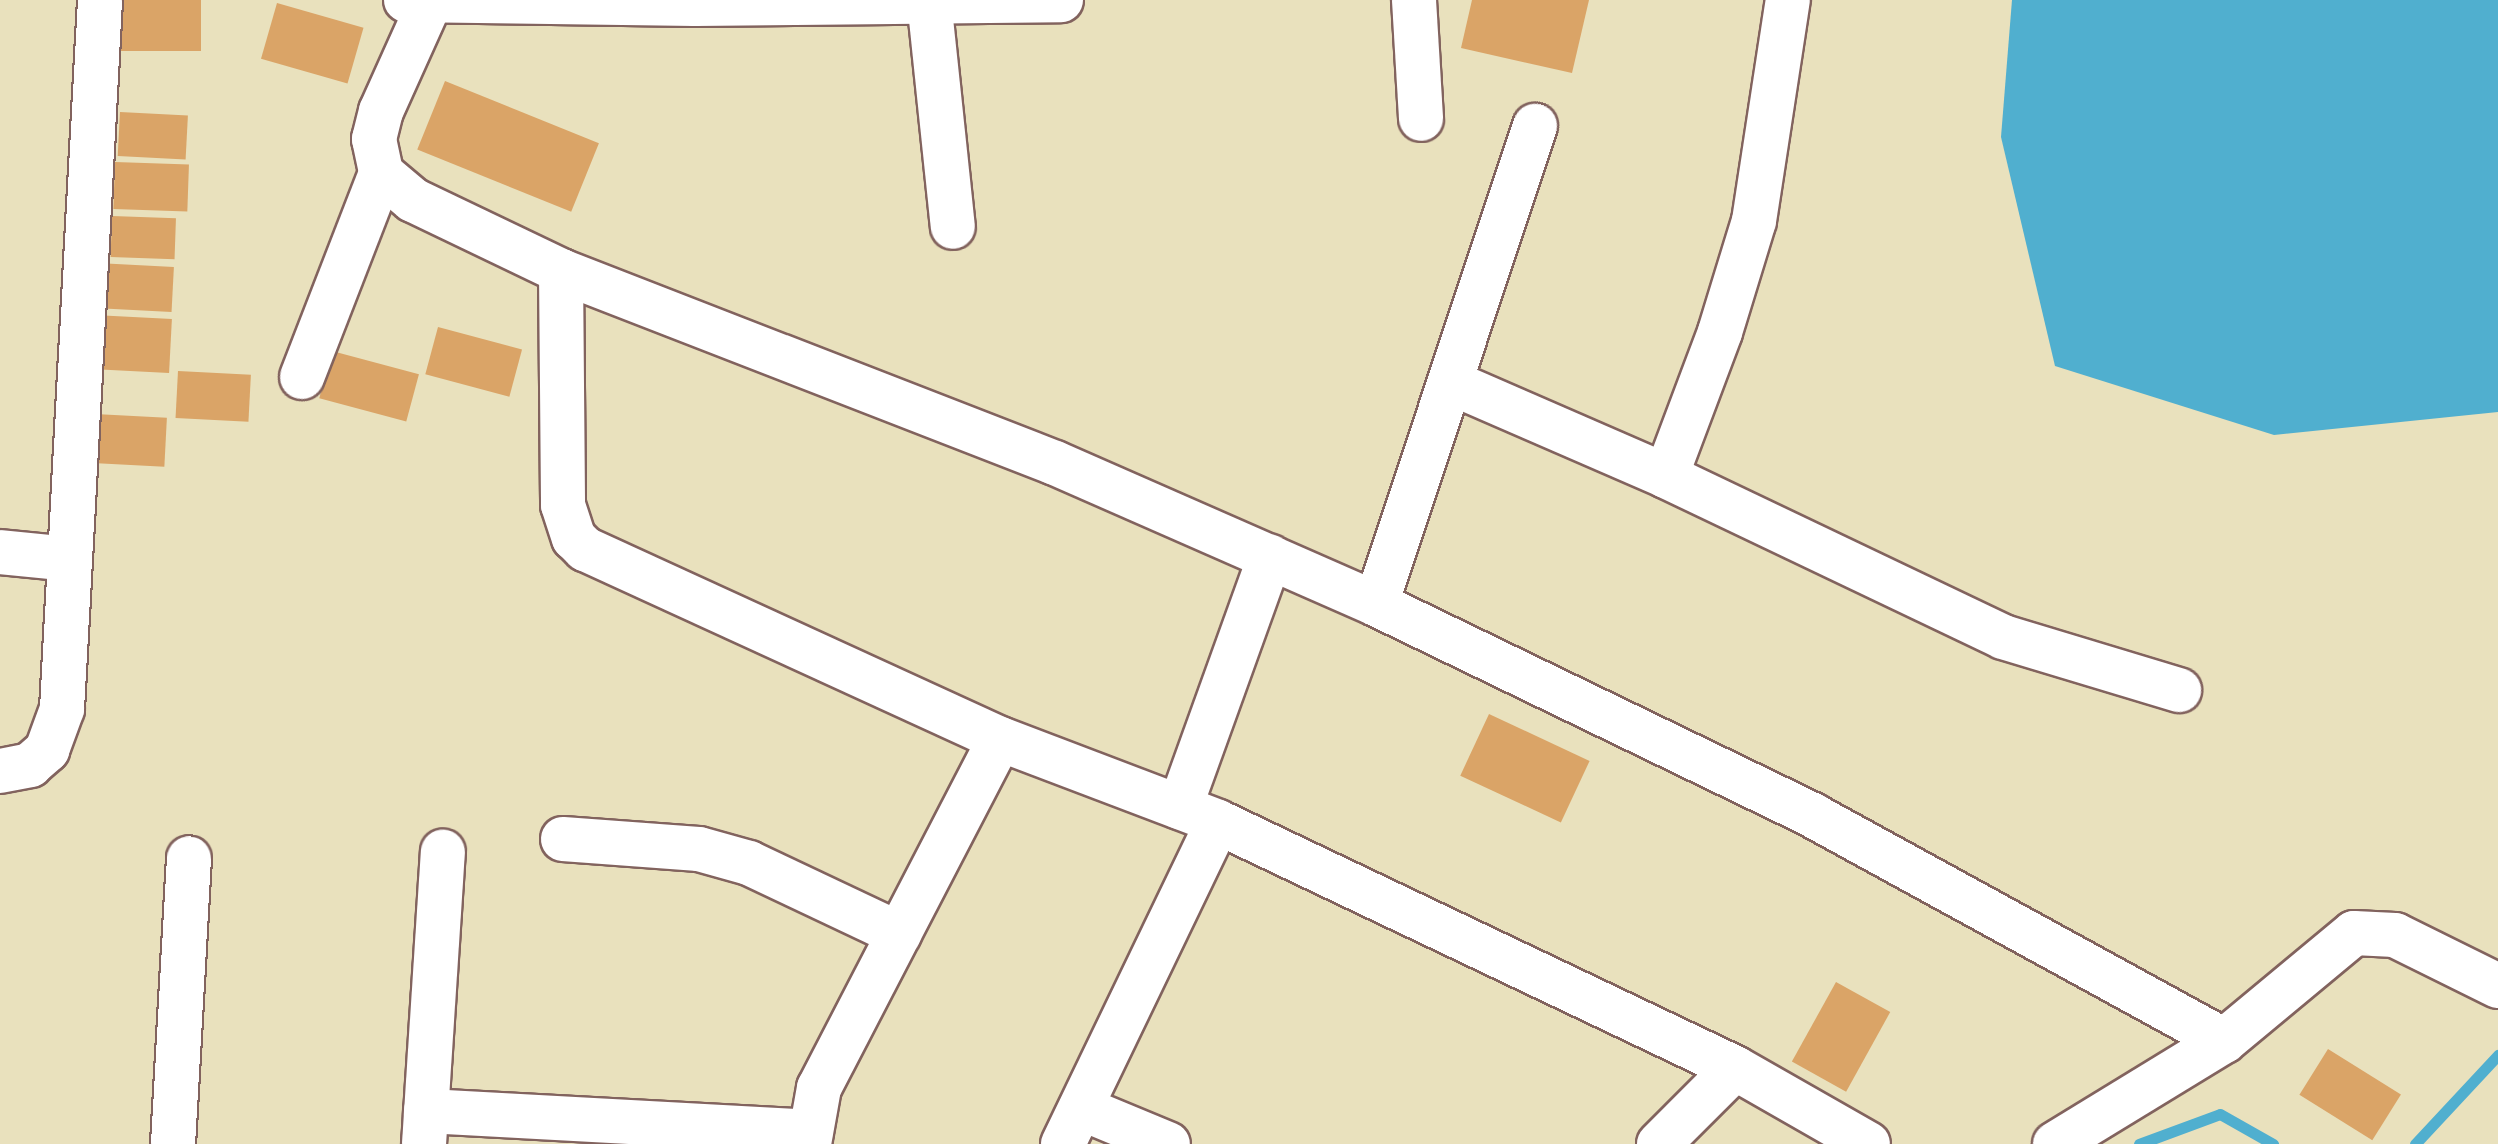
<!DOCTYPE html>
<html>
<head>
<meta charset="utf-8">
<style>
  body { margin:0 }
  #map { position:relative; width:2498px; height:1144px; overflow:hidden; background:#e9e1bd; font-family:"Comic Neue",sans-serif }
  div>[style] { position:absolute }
  .water>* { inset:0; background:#50afcf }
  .stream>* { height:11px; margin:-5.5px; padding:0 5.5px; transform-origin:5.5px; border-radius:5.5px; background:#50afcf }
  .building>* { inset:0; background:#daa467; transform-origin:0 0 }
  .roads { filter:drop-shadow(2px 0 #82635e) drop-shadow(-2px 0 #82635e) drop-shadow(0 2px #82635e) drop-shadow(0 -2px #82635e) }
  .minor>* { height:44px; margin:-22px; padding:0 22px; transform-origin:22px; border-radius:22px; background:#fff }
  span { translate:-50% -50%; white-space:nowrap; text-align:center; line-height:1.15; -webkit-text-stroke:7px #fcf5e5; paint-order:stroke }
</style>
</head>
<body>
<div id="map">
  <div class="water">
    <i style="clip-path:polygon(2012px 0,2498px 0,2498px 412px,2274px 435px,2055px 366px,2001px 137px)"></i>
  </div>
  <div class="stream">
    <i style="left:2139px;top:1144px;width:86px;rotate:-20.3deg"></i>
    <i style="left:2220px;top:1114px;width:61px;rotate:29.5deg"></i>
    <i style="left:2415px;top:1144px;width:122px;rotate:-47deg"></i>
  </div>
  <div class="building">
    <i style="left:116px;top:0;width:85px;height:51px"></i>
    <i style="clip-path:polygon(1472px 0,1589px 0,1572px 73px,1461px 48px)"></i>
    <i style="left:277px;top:3px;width:90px;height:58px;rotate:16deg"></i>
    <i style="left:445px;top:81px;width:166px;height:74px;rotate:22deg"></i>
    <i style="left:120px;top:112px;width:68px;height:44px;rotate:3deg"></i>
    <i style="left:115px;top:162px;width:74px;height:47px;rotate:2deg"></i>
    <i style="left:112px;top:216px;width:64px;height:41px;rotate:2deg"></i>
    <i style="left:97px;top:263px;width:77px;height:45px;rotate:3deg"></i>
    <i style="left:94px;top:315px;width:78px;height:54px;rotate:3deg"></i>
    <i style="left:438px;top:327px;width:87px;height:49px;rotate:15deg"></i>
    <i style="left:332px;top:351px;width:90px;height:49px;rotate:15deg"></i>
    <i style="left:178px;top:371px;width:73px;height:47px;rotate:3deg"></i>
    <i style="left:95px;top:414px;width:72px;height:49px;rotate:3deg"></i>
    <i style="left:1489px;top:714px;width:111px;height:68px;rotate:25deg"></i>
    <i style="left:1836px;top:982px;width:62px;height:91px;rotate:29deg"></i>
    <i style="left:2328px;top:1049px;width:86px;height:54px;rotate:32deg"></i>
  </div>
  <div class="roads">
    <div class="minor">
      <i style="left:406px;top:0;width:289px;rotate:0.8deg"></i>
      <i style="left:695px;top:4px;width:366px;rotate:-0.6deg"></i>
      <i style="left:431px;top:0;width:122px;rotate:114.2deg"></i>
      <i style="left:381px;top:111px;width:29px;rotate:104deg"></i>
      <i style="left:374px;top:139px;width:35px;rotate:78deg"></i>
      <i style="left:381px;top:173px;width:42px;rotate:40.2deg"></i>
      <i style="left:413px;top:200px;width:164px;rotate:25.6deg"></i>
      <i style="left:561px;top:271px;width:530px;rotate:21.24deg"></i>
      <i style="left:1055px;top:463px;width:351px;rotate:23.7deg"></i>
      <i style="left:1376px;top:604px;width:484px;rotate:25.8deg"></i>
      <i style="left:1812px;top:815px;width:470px;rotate:28.7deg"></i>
      <i style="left:929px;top:0;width:228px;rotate:84deg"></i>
      <i style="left:1414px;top:0;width:119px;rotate:86.6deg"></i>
      <i style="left:561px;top:271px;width:234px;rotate:89.5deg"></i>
      <i style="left:563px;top:505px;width:35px;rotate:72deg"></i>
      <i style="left:574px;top:538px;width:16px;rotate:45deg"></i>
      <i style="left:585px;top:549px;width:456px;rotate:24.6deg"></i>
      <i style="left:1000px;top:739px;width:233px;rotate:20.8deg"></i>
      <i style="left:1218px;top:822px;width:573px;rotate:25.45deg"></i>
      <i style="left:1735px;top:1068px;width:153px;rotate:29.7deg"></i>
      <i style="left:302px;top:377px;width:219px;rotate:-68.8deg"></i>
      <i style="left:1450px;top:382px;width:236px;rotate:23.5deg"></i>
      <i style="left:1666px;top:476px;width:373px;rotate:25.5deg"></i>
      <i style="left:2003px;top:637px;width:184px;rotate:16.8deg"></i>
      <i style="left:1666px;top:476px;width:154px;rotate:-69.4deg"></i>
      <i style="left:1720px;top:332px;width:116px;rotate:-73deg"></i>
      <i style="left:1754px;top:221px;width:224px;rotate:-81.3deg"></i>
      <i style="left:0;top:552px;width:70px;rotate:5.7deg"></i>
      <i style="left:1376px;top:604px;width:504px;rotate:-71.6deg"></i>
      <i style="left:0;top:771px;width:31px;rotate:-11deg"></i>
      <i style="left:30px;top:765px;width:23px;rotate:-41deg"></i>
      <i style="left:47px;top:750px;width:44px;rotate:-69.9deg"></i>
      <i style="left:62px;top:709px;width:710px;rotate:-86.93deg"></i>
      <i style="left:1180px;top:807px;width:266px;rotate:-70.2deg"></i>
      <i style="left:563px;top:839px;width:136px;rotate:4.2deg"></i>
      <i style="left:699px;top:849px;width:52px;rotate:15.6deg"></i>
      <i style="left:749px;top:863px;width:166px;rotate:25.3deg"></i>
      <i style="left:1081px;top:1108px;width:94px;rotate:22.5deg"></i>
      <i style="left:426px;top:1111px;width:385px;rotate:3.1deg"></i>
      <i style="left:173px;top:1144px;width:286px;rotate:-86.8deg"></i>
      <i style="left:424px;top:1144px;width:293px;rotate:-86.3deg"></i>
      <i style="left:809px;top:1144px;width:57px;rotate:-79.9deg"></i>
      <i style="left:819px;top:1088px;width:393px;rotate:-62.6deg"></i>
      <i style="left:1063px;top:1144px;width:357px;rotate:-64.3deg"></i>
      <i style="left:1659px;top:1144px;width:107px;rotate:-45deg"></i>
      <i style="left:2055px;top:1144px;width:198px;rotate:-31.4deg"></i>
      <i style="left:2224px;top:1041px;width:169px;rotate:-39.7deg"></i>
      <i style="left:2354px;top:933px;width:41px;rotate:2.8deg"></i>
      <i style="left:2395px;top:935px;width:115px;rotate:26.3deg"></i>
    </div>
  </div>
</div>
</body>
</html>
